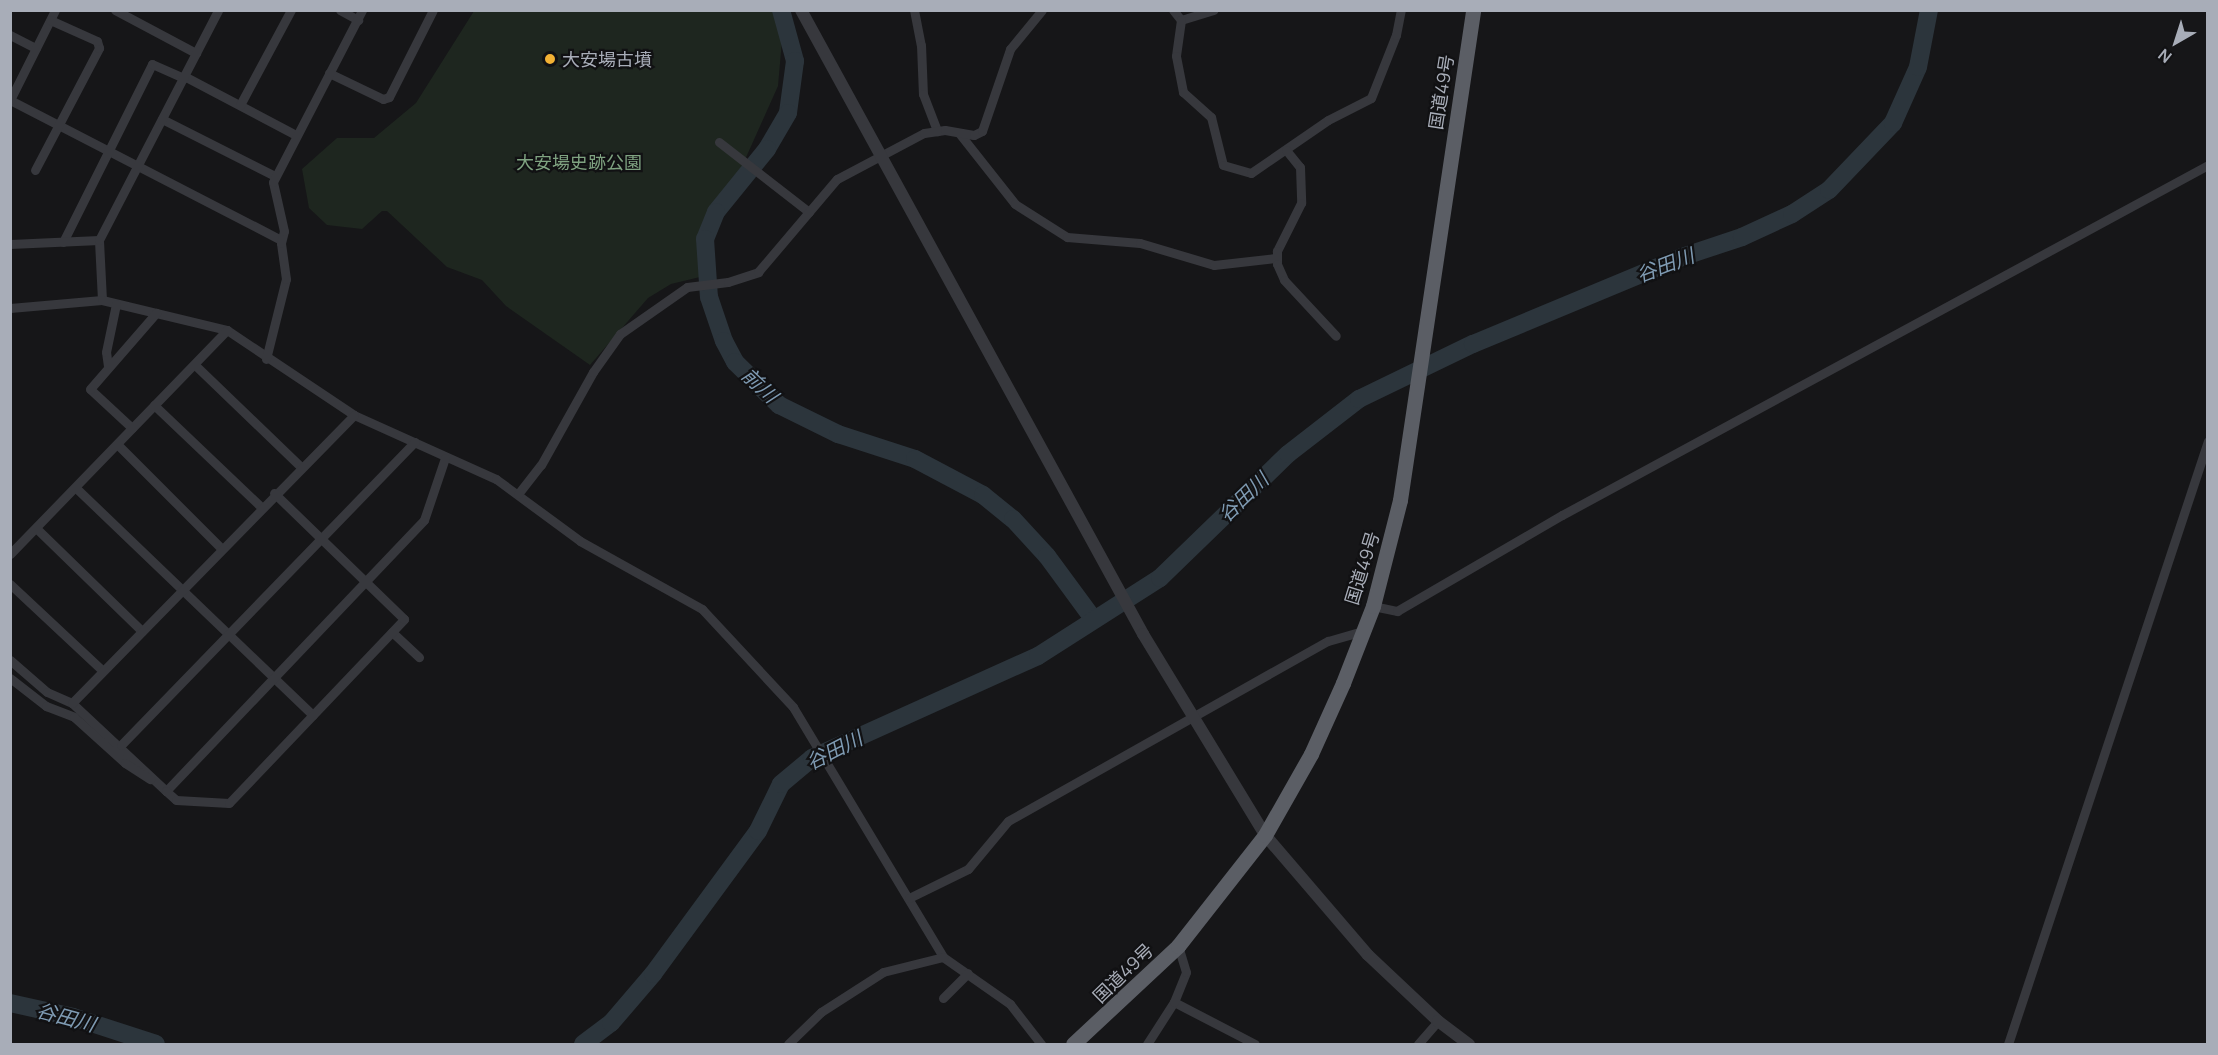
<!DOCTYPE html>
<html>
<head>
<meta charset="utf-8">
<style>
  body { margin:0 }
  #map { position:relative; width:2218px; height:1055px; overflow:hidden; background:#161618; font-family:Manrope,"Noto Sans JP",sans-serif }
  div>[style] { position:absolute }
  .green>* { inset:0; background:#1e261f }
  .river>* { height:18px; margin:-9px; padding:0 9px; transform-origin:9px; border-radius:9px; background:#2c353c }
  .minor>* { height:9px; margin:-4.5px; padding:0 4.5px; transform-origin:4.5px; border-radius:4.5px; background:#37383d }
  .tertiary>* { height:12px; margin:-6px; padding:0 6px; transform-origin:6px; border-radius:6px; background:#37383d }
  .trunk>* { height:15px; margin:-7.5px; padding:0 7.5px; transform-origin:7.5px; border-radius:7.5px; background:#5b5e65 }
  .dots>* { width:16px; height:16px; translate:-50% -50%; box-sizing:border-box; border:3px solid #111113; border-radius:50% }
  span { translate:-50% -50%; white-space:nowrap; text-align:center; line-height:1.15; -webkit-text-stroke:4.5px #111113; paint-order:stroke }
  .poi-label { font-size:18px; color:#a8adb8 }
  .left { translate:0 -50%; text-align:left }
  .street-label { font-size:18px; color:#a8adb8 }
  .park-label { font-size:18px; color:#7fa381 }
  .water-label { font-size:20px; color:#7f9bb3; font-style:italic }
  .frame { position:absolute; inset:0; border:12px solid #a8adb8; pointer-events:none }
  .north { position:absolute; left:2146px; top:12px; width:60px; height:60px; -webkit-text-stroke:4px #111113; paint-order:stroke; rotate:219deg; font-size:16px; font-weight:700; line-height:24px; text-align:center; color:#a8adb8 }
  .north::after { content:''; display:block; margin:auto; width:21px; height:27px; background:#a8adb8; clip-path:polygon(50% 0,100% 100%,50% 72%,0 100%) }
</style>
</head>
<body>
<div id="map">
  <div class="green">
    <i style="clip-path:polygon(474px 11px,773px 12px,782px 40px,778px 86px,735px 182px,700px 277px,671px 284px,648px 298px,590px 365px,506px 306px,482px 280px,447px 267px,387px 211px,382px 211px,362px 229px,327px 225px,309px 208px,302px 169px,337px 138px,374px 138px,416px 103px)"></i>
  </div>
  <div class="river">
    <i style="left:781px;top:10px;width:53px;rotate:74.6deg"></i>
    <i style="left:795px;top:61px;width:52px;rotate:97.7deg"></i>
    <i style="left:788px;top:113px;width:42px;rotate:120.3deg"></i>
    <i style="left:767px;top:149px;width:81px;rotate:129deg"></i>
    <i style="left:716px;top:212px;width:29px;rotate:112deg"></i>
    <i style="left:705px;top:239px;width:58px;rotate:86.1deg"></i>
    <i style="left:709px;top:297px;width:46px;rotate:71.2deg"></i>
    <i style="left:724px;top:341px;width:24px;rotate:62deg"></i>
    <i style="left:735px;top:362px;width:62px;rotate:44.3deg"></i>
    <i style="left:779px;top:405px;width:66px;rotate:26.2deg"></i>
    <i style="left:838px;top:434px;width:81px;rotate:18deg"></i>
    <i style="left:915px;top:459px;width:77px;rotate:27.9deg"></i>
    <i style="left:983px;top:495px;width:38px;rotate:39deg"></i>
    <i style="left:1013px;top:519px;width:50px;rotate:47.4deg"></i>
    <i style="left:1047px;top:556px;width:79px;rotate:53.7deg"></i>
    <i style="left:10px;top:1003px;width:65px;rotate:12.5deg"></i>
    <i style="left:73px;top:1017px;width:87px;rotate:18deg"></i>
    <i style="left:583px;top:1044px;width:35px;rotate:-37deg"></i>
    <i style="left:611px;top:1023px;width:65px;rotate:-49.4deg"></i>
    <i style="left:653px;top:974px;width:177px;rotate:-53.7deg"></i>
    <i style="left:758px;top:831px;width:52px;rotate:-63.9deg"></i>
    <i style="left:781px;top:784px;width:40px;rotate:-40deg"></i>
    <i style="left:812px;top:758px;width:248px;rotate:-24.3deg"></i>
    <i style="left:1038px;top:656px;width:145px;rotate:-32.6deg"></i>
    <i style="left:1160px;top:578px;width:178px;rotate:-44.1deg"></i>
    <i style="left:1288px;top:454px;width:90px;rotate:-37.8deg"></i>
    <i style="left:1359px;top:399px;width:127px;rotate:-25.8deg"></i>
    <i style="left:1473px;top:344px;width:226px;rotate:-22.6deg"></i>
    <i style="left:1682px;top:257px;width:63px;rotate:-18.4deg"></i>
    <i style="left:1742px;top:237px;width:55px;rotate:-24.7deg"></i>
    <i style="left:1792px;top:214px;width:44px;rotate:-33deg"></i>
    <i style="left:1829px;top:190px;width:93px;rotate:-46.3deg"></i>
    <i style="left:1893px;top:123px;width:61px;rotate:-65.9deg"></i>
    <i style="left:1918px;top:67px;width:58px;rotate:-79.1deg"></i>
  </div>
  <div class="minor">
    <i style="left:115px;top:10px;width:92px;rotate:28deg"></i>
    <i style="left:340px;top:10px;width:21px;rotate:29deg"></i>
    <i style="left:914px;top:10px;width:36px;rotate:79deg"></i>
    <i style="left:921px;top:45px;width:49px;rotate:87.7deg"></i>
    <i style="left:923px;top:94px;width:40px;rotate:69deg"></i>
    <i style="left:1173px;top:10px;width:13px;rotate:51deg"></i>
    <i style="left:1181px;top:20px;width:34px;rotate:-17deg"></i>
    <i style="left:1181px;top:20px;width:36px;rotate:98deg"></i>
    <i style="left:1176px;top:56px;width:37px;rotate:79deg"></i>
    <i style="left:1183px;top:92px;width:38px;rotate:42deg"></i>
    <i style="left:1211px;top:117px;width:49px;rotate:76deg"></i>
    <i style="left:1223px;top:165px;width:29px;rotate:16deg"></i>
    <i style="left:1251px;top:173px;width:93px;rotate:-34.5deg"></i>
    <i style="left:1328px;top:120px;width:48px;rotate:-27.1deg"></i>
    <i style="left:1371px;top:98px;width:68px;rotate:-68.4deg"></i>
    <i style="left:1396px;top:35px;width:25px;rotate:-79deg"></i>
    <i style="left:10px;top:35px;width:29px;rotate:27deg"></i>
    <i style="left:329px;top:73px;width:60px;rotate:25.7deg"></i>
    <i style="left:383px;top:99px;width:6px;rotate:-18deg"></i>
    <i style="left:389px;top:97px;width:97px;rotate:-63.2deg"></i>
    <i style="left:184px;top:76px;width:127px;rotate:27.8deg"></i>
    <i style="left:10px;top:100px;width:305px;rotate:27.3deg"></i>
    <i style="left:10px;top:100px;width:101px;rotate:-63.4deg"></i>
    <i style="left:240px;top:105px;width:108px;rotate:-61.8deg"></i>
    <i style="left:162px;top:119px;width:127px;rotate:26.8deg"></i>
    <i style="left:959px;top:133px;width:90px;rotate:51.7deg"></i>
    <i style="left:1015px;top:204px;width:62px;rotate:32.4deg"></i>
    <i style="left:1067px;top:237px;width:73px;rotate:4.7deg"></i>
    <i style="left:1140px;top:243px;width:77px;rotate:16.6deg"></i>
    <i style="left:1214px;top:265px;width:61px;rotate:-6.5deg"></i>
    <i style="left:719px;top:142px;width:114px;rotate:37.9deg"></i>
    <i style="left:1286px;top:150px;width:22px;rotate:51deg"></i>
    <i style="left:1300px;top:167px;width:36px;rotate:88deg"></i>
    <i style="left:1301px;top:203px;width:54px;rotate:116.6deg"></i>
    <i style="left:1277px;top:251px;width:13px;rotate:90deg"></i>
    <i style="left:1277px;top:264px;width:17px;rotate:66deg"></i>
    <i style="left:1284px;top:280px;width:76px;rotate:47.1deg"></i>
    <i style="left:35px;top:170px;width:138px;rotate:-62.3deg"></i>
    <i style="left:99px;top:48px;width:7px;rotate:-106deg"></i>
    <i style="left:97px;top:41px;width:51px;rotate:-155.9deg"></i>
    <i style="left:63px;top:242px;width:199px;rotate:-63.4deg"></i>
    <i style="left:152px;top:64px;width:35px;rotate:24deg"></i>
    <i style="left:10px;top:244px;width:89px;rotate:-2.6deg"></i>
    <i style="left:102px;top:300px;width:60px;rotate:-92.9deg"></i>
    <i style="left:99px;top:240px;width:259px;rotate:-62.6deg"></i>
    <i style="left:10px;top:308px;width:92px;rotate:-5deg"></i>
    <i style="left:102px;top:300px;width:129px;rotate:13.5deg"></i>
    <i style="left:227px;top:330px;width:153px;rotate:33.8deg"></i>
    <i style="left:354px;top:415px;width:156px;rotate:24.3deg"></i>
    <i style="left:496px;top:479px;width:104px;rotate:36.4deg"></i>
    <i style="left:580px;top:541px;width:140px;rotate:29.1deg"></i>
    <i style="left:702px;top:609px;width:134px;rotate:47.1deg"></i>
    <i style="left:793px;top:707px;width:292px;rotate:59deg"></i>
    <i style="left:943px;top:957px;width:82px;rotate:35deg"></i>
    <i style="left:1010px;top:1004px;width:51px;rotate:52.2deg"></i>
    <i style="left:266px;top:359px;width:82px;rotate:-76deg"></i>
    <i style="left:286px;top:279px;width:36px;rotate:-98deg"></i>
    <i style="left:281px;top:243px;width:12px;rotate:-76deg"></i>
    <i style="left:284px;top:231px;width:50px;rotate:-102.7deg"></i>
    <i style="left:273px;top:182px;width:194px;rotate:-62.6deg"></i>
    <i style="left:195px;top:365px;width:146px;rotate:43.9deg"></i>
    <i style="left:108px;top:366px;width:14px;rotate:-98deg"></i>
    <i style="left:106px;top:352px;width:49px;rotate:-78.2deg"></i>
    <i style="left:154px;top:405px;width:148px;rotate:43.6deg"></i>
    <i style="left:132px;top:428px;width:57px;rotate:-137.1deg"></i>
    <i style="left:90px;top:389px;width:101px;rotate:-49deg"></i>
    <i style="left:117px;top:444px;width:147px;rotate:45deg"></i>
    <i style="left:76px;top:488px;width:328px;rotate:43.8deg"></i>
    <i style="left:518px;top:494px;width:37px;rotate:-52deg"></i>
    <i style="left:541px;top:465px;width:107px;rotate:-60.8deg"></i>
    <i style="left:593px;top:372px;width:47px;rotate:-54.6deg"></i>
    <i style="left:620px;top:334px;width:82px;rotate:-35deg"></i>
    <i style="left:687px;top:287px;width:41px;rotate:-7deg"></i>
    <i style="left:728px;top:282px;width:32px;rotate:-18deg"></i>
    <i style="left:758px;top:272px;width:122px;rotate:-49.7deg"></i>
    <i style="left:837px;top:179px;width:98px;rotate:-27.9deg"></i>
    <i style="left:924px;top:133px;width:21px;rotate:-8deg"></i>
    <i style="left:945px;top:130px;width:29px;rotate:10deg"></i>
    <i style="left:974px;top:135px;width:9px;rotate:-27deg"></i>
    <i style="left:982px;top:131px;width:87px;rotate:-71.1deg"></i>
    <i style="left:1010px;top:49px;width:50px;rotate:-50.6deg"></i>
    <i style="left:36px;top:528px;width:148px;rotate:44.2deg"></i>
    <i style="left:10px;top:554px;width:312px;rotate:-45.9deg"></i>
    <i style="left:10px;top:584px;width:127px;rotate:43.1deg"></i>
    <i style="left:1373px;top:606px;width:25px;rotate:12deg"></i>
    <i style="left:1397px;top:611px;width:191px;rotate:-30.2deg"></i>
    <i style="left:1562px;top:515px;width:735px;rotate:-28.45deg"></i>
    <i style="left:392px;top:632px;width:37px;rotate:43deg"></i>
    <i style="left:10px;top:660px;width:49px;rotate:40.9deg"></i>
    <i style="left:47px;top:692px;width:27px;rotate:24deg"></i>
    <i style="left:72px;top:703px;width:129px;rotate:43.1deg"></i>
    <i style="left:166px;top:791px;width:374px;rotate:-46.4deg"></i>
    <i style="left:424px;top:520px;width:65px;rotate:-71.3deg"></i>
    <i style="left:10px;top:678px;width:46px;rotate:37.9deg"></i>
    <i style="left:46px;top:706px;width:30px;rotate:21deg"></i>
    <i style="left:74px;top:717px;width:69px;rotate:42deg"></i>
    <i style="left:125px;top:763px;width:30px;rotate:33deg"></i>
    <i style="left:72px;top:703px;width:403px;rotate:-45.6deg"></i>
    <i style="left:121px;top:745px;width:422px;rotate:-45.9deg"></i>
    <i style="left:166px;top:791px;width:13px;rotate:42deg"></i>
    <i style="left:176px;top:800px;width:53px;rotate:3.2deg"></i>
    <i style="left:229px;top:803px;width:254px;rotate:-46.4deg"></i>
    <i style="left:404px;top:619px;width:181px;rotate:-135.9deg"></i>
    <i style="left:909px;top:898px;width:66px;rotate:-26.2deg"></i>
    <i style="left:968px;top:869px;width:62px;rotate:-50.2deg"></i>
    <i style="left:1008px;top:821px;width:367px;rotate:-29.4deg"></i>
    <i style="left:1328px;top:641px;width:35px;rotate:-16deg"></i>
    <i style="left:943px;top:998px;width:35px;rotate:-45deg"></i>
    <i style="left:1174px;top:1002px;width:91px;rotate:27.4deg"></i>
    <i style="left:788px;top:1044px;width:46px;rotate:-44.1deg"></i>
    <i style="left:821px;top:1012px;width:74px;rotate:-32.8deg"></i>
    <i style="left:883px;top:972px;width:62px;rotate:-14deg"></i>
    <i style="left:1147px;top:1044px;width:50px;rotate:-57.3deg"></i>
    <i style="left:1174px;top:1002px;width:32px;rotate:-68deg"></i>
    <i style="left:1186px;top:972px;width:27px;rotate:-107deg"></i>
    <i style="left:1418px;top:1044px;width:30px;rotate:-49deg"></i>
    <i style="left:2008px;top:1044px;width:635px;rotate:-71.65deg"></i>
  </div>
  <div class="tertiary">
    <i style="left:801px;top:10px;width:712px;rotate:61.27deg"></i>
    <i style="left:1143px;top:634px;width:235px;rotate:58.7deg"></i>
    <i style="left:1265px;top:835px;width:158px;rotate:49.4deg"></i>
    <i style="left:1368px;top:955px;width:96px;rotate:43.3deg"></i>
    <i style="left:1438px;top:1021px;width:39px;rotate:37deg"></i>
  </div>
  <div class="trunk">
    <i style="left:1073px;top:1044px;width:144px;rotate:-43deg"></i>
    <i style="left:1178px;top:946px;width:141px;rotate:-51.9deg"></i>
    <i style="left:1265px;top:835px;width:93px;rotate:-60.4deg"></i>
    <i style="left:1311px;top:754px;width:78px;rotate:-65.7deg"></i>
    <i style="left:1343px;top:683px;width:83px;rotate:-68.7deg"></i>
    <i style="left:1373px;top:606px;width:109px;rotate:-75.7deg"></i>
    <i style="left:1400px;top:500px;width:495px;rotate:-81.5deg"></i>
  </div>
  <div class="dots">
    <i style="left:550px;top:59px;background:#f2b134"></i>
  </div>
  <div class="poi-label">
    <span class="left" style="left:562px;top:59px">大安場古墳</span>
  </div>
  <div class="street-label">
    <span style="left:1441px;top:92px;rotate:-81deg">国道49号</span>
    <span style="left:1362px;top:568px;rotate:-73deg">国道49号</span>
    <span style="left:1123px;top:973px;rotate:-44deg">国道49号</span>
  </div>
  <div class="park-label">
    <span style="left:579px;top:162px">大安場史跡公園</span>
  </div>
  <div class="water-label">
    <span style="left:1665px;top:265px;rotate:-21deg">谷田川</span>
    <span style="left:760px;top:385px;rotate:43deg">前川</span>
    <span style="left:1243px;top:497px;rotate:-44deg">谷田川</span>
    <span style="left:834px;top:750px;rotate:-27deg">谷田川</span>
    <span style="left:66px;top:1017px;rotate:15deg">谷田川</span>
  </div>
  <div class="frame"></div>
  <div class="north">N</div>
</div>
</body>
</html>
